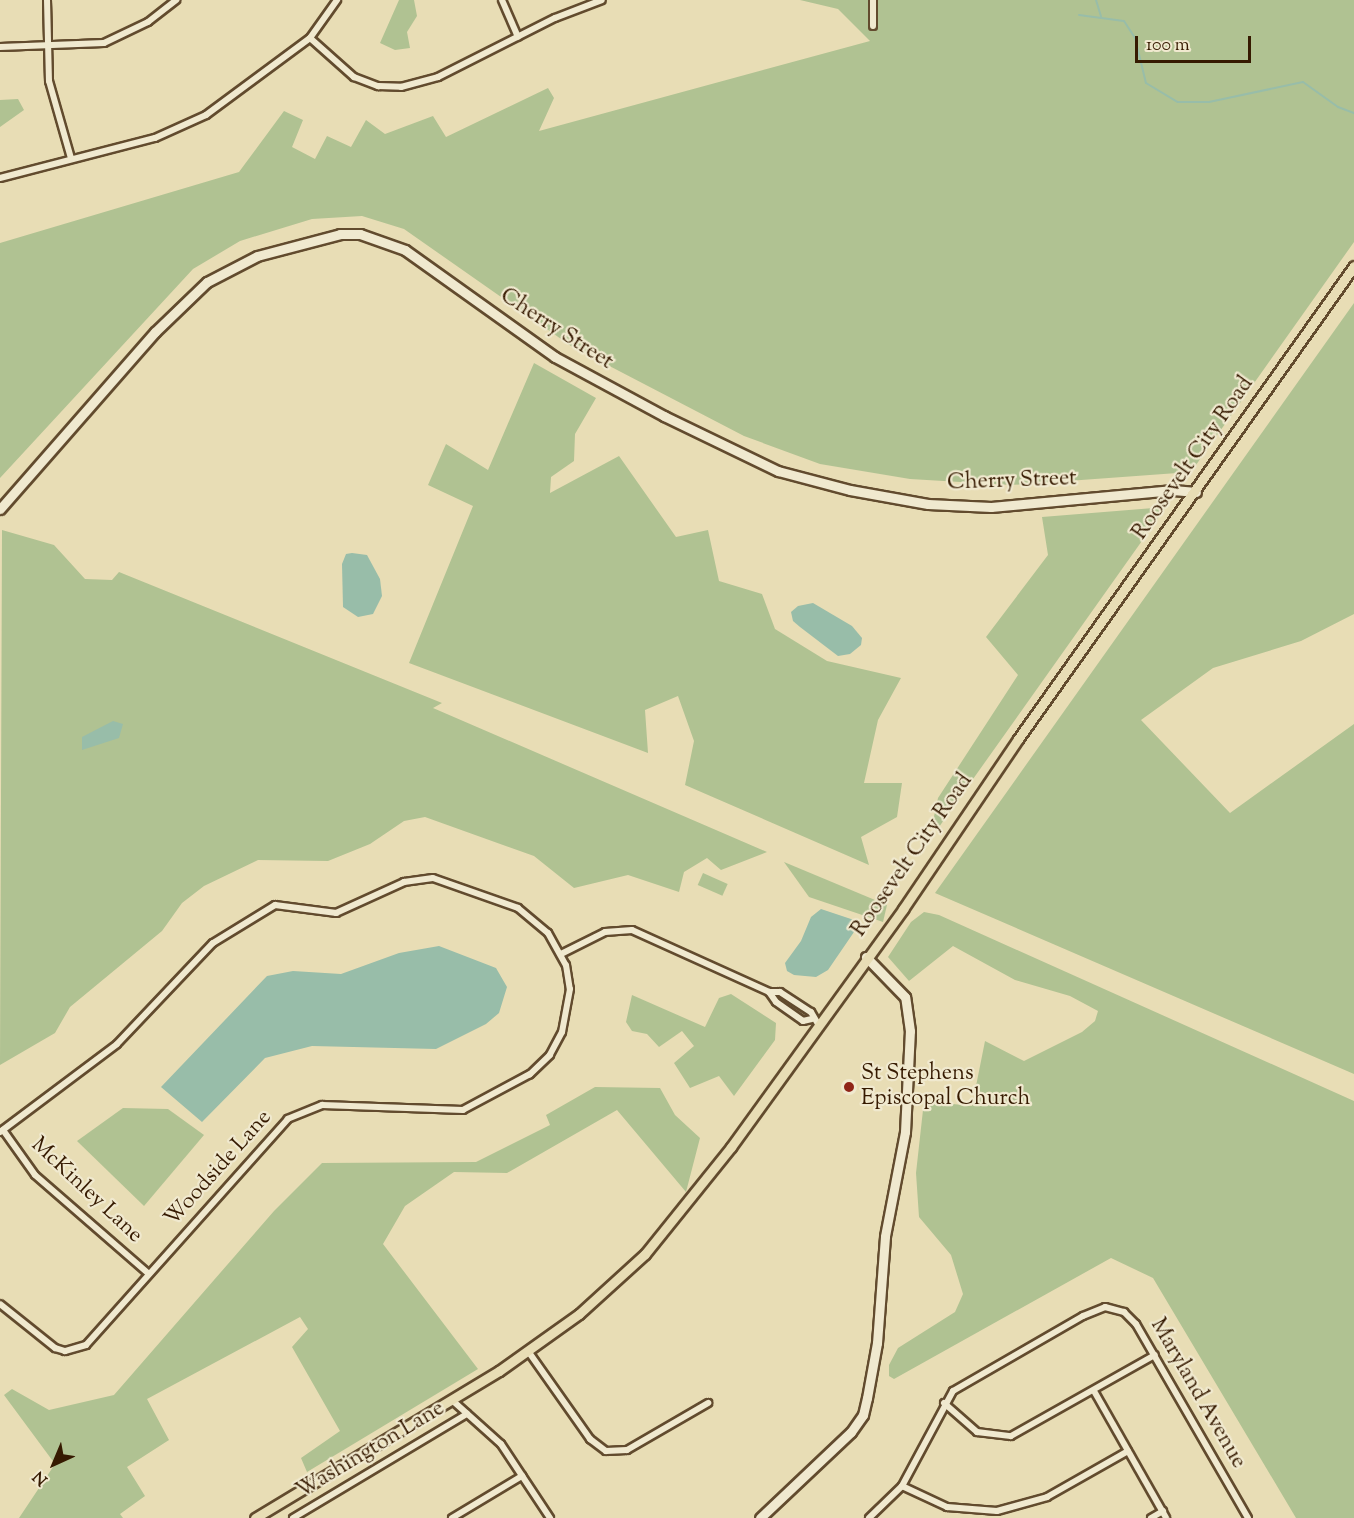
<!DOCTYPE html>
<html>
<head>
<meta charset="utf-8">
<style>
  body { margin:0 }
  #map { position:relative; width:1354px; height:1518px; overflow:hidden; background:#e8ddb5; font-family:"Sorts Mill Goudy",serif }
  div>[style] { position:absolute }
  .green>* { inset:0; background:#b0c292; transform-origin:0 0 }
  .water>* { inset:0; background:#98bda9 }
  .stream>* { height:2px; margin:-1px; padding:0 1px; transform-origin:1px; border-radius:1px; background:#98bda9 }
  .roads { filter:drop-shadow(2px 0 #624b2e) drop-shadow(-2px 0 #624b2e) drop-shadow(0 2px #624b2e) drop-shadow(0 -2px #624b2e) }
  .street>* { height:6px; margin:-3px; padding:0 3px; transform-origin:3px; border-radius:3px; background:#f0e9cf }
  .secondary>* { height:9px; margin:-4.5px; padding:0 4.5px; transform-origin:4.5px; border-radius:4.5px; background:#f0e9cf }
  .primary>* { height:9px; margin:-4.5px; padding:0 4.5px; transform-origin:4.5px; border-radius:4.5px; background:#e8ddb5 }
  .dots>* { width:16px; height:16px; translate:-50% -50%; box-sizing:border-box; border:3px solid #f0e9cf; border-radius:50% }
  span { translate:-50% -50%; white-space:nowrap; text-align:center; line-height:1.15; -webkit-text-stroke:4.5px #f0e9cf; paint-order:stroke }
  .street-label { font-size:22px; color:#361a01 }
  .poi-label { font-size:22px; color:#361a01 }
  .left { translate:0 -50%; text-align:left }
  .north { position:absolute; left:24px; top:1434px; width:60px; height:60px; -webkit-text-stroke:4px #f0e9cf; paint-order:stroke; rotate:224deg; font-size:16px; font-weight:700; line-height:24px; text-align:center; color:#361a01 }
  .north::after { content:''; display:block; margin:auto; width:21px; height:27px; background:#361a01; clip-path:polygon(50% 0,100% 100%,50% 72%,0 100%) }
  .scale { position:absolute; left:1135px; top:36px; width:116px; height:27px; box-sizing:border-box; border:3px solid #361a01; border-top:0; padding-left:8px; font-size:18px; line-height:21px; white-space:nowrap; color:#361a01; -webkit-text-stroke:4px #f0e9cf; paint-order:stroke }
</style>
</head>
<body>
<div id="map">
  <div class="green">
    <i style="clip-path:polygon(399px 0,414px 0,417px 16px,407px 32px,410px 48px,395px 50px,380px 43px)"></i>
    <i style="clip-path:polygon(800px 0,1354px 0,1354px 242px,1191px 472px,1011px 485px,910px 479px,820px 464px,744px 436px,571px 346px,404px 229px,362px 216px,312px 219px,240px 241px,193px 269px,0 478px,0 243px,239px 172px,284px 111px,303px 120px,292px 147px,315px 159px,327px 136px,351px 147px,366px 120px,385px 134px,433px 116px,446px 137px,548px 88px,554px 98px,539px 131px,870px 41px,838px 9px)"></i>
    <i style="clip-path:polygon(18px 99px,24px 110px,0 127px,0 100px)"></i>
    <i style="clip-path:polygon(1354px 303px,1354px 614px,1301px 641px,1213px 668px,1141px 720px,1230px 813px,1354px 724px,1354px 1074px,935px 893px)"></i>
    <i style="clip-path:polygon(534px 363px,596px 398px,575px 434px,574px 461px,551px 477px,550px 493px,619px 456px,676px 537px,708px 530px,719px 581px,762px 594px,775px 629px,827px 661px,901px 678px,878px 720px,864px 783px,902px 783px,897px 817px,861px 837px,869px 865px,685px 785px,694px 741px,678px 696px,645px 710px,648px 753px,409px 663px,473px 506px,428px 485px,446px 444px,488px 470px)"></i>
    <i style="clip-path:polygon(1166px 507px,939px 827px,933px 821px,938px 798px,1018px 675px,986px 637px,1048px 555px,1042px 517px)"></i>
    <i style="clip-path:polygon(2px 530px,54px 545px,85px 579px,112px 580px,119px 572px,442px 703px,433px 708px,767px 852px,721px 870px,707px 858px,684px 872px,679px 892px,628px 875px,574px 888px,534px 856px,425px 817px,404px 821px,370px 844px,328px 861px,258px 860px,204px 886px,182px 903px,162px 931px,70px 1007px,55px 1033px,0 1065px)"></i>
    <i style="clip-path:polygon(784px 862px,887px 905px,883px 922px,809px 897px)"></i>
    <i style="left:703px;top:873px;width:27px;height:13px;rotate:24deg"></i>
    <i style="clip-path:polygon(924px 912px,939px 915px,1354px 1101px,1354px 1518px,1296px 1518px,1153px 1278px,1111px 1258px,894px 1379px,889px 1376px,889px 1365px,898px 1348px,955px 1312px,963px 1294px,951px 1255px,919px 1217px,916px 1173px,924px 1101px,972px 1106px,985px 1041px,1024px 1061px,1082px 1032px,1095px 1021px,1098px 1011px,1070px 996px,1015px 980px,953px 946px,909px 981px,888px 957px,911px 922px)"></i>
    <i style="clip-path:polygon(731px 994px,776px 1023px,775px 1040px,734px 1096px,719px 1076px,690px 1088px,674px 1063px,694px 1046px,682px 1031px,659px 1047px,647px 1034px,632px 1031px,626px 1022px,632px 995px,705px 1027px,719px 998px)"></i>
    <i style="clip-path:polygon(595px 1087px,660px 1088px,675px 1115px,700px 1138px,686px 1192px,617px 1110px,507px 1173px,454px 1172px,405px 1206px,383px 1244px,478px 1369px,307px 1472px,301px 1458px,340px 1431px,292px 1347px,308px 1329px,300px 1317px,147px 1399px,169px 1440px,127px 1467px,145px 1496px,120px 1514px,123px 1518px,19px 1518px,55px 1464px,4px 1395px,12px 1389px,49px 1410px,114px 1395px,274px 1211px,322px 1163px,476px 1162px,550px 1125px,546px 1115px)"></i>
    <i style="clip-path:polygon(123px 1108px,168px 1109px,204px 1135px,144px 1206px,77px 1141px)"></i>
  </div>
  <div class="water">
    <i style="clip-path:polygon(352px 553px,367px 555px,380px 579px,382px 596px,373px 614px,358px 617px,343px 607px,342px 564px,346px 554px)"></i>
    <i style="clip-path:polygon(813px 603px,852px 626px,862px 638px,861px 645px,850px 654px,838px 656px,800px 627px,793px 621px,791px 612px,798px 606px)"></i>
    <i style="clip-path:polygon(113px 721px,123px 724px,119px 738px,82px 750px,82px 737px)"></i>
    <i style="clip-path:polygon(821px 909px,854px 920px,854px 932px,828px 970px,816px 977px,794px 975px,787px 971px,785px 963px,801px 941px,811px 917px)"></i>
    <i style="clip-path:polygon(439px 946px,496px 968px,507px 987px,499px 1013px,486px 1024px,436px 1049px,312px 1046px,265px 1058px,202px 1122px,161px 1087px,267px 976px,293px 971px,341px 974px,399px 953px)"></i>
  </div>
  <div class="stream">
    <i style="left:1096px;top:0;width:17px;rotate:73deg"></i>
    <i style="left:1079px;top:15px;width:45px;rotate:7.6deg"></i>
    <i style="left:1124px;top:21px;width:20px;rotate:57deg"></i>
    <i style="left:1135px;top:38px;width:46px;rotate:76.3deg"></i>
    <i style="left:1146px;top:83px;width:37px;rotate:31deg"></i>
    <i style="left:1178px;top:102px;width:31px"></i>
    <i style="left:1209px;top:102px;width:96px;rotate:-12deg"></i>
    <i style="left:1303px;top:82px;width:43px;rotate:35.5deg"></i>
    <i style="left:1338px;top:107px;width:17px;rotate:21deg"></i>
  </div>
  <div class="roads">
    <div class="street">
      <i style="left:47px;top:0;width:81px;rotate:88.6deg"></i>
      <i style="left:49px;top:81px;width:80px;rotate:74.1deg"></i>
      <i style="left:502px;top:0;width:40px;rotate:66.6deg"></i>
      <i style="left:873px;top:26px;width:26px;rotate:-90deg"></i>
      <i style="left:310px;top:38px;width:59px;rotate:41.6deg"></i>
      <i style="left:354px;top:77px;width:26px;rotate:21deg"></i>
      <i style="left:378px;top:86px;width:23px;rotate:2deg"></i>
      <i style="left:401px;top:87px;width:38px;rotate:-15deg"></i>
      <i style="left:438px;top:77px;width:131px;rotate:-26.8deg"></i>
      <i style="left:555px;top:18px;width:50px;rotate:-21deg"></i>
      <i style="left:0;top:47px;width:104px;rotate:-2.2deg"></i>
      <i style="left:104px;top:43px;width:49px;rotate:-25.5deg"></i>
      <i style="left:148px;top:22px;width:36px;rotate:-38deg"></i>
      <i style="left:0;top:178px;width:160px;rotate:-14.5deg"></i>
      <i style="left:155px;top:138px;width:56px;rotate:-24.3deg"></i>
      <i style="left:206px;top:115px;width:129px;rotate:-36.5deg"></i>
      <i style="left:310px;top:38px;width:47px;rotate:-54.6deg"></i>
      <i style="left:561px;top:954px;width:49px;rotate:-26.6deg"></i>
      <i style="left:605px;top:932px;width:27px;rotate:-4deg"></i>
      <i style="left:632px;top:930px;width:150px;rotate:24.3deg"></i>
      <i style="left:769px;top:992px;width:11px"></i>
      <i style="left:780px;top:992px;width:37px;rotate:33deg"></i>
      <i style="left:811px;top:1012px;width:14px;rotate:60deg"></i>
      <i style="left:769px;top:992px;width:12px;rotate:55deg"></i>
      <i style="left:776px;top:1002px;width:33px;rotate:35deg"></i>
      <i style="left:803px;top:1021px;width:9px;rotate:-13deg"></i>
      <i style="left:3px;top:1130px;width:55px;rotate:54.6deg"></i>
      <i style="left:35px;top:1175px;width:151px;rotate:41deg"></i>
      <i style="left:0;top:1132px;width:146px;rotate:-36.9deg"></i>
      <i style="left:117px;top:1044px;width:139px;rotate:-46.5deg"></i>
      <i style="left:213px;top:943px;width:73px;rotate:-31.5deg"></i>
      <i style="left:275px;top:905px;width:62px;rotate:7.5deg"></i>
      <i style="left:336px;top:913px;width:75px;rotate:-24.5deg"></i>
      <i style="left:404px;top:882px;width:29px;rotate:-8deg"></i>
      <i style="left:433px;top:878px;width:90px;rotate:19.4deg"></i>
      <i style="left:518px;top:908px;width:39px;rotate:40deg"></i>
      <i style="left:548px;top:933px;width:37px;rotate:61deg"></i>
      <i style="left:566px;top:965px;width:24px;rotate:81deg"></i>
      <i style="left:570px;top:989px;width:44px;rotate:100.5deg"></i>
      <i style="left:562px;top:1032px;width:26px;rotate:118deg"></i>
      <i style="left:550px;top:1055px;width:28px;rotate:136deg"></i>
      <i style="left:530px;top:1074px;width:76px;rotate:151.8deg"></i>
      <i style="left:463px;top:1110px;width:141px;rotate:-178deg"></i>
      <i style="left:322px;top:1105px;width:37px;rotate:158deg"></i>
      <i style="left:288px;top:1119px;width:303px;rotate:131.8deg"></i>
      <i style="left:86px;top:1345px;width:22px;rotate:164deg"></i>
      <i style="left:65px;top:1351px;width:10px;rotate:-163deg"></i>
      <i style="left:55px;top:1348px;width:70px;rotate:-141.3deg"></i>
      <i style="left:528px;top:1351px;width:108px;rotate:54.8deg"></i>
      <i style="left:590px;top:1439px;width:20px;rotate:37deg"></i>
      <i style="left:606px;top:1451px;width:21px;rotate:-3deg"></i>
      <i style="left:627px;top:1450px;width:94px;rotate:-30.1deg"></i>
      <i style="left:1094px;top:1391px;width:146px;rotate:60.4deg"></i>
      <i style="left:453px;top:1401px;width:64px;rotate:41.9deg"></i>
      <i style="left:501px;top:1444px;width:89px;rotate:56.5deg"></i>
      <i style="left:944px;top:1403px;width:44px;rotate:41.3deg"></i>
      <i style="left:977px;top:1432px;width:34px;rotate:7deg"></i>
      <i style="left:1011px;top:1436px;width:165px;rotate:-29.4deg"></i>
      <i style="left:902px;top:1486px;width:50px;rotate:25deg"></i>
      <i style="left:947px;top:1507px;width:50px;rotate:4.6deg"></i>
      <i style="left:997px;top:1511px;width:52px;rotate:-15.6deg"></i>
      <i style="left:1047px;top:1497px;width:93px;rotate:-29.6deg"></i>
      <i style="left:293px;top:1518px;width:203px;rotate:-30.9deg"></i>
      <i style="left:452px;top:1518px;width:82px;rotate:-31deg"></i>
      <i style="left:869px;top:1518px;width:46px;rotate:-44.1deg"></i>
      <i style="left:902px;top:1486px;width:108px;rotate:-61.8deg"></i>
      <i style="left:953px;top:1391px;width:150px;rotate:-30deg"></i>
      <i style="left:1083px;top:1316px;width:24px;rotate:-22deg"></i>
      <i style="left:1105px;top:1307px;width:20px;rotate:15deg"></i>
      <i style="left:1124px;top:1312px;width:17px;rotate:45deg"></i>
      <i style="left:1136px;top:1324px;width:224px;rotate:60deg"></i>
      <i style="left:1151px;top:1518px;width:14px;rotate:-30deg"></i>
    </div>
    <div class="secondary">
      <i style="left:0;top:509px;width:235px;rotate:-48.8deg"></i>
      <i style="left:155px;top:332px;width:72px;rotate:-43.9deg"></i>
      <i style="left:207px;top:282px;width:56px;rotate:-27.5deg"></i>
      <i style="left:257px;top:256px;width:86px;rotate:-14.8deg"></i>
      <i style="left:340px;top:234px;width:20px"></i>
      <i style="left:360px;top:234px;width:48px;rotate:19.6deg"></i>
      <i style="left:405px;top:250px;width:184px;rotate:35.5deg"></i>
      <i style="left:555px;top:357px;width:124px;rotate:28.4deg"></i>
      <i style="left:664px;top:416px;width:127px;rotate:25.8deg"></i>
      <i style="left:778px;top:471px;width:74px;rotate:14.8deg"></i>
      <i style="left:850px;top:490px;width:79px;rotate:10.2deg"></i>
      <i style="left:928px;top:504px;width:63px;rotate:2.7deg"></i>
      <i style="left:991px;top:507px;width:183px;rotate:-5.3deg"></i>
      <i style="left:1173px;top:490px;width:23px;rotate:5deg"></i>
      <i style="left:760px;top:1518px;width:125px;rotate:-43.4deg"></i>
      <i style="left:851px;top:1432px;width:21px;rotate:-55deg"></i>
      <i style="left:863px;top:1415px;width:17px;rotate:-77deg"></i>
      <i style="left:867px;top:1398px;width:56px;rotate:-79.7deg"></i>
      <i style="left:877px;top:1343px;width:107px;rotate:-85.7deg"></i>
      <i style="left:885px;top:1236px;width:106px;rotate:-79.1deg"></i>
      <i style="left:905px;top:1132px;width:101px;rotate:-87.2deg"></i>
      <i style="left:910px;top:1031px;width:34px;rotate:-98deg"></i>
      <i style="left:905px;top:997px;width:56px;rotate:-134.3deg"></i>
    </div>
    <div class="primary">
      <i style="left:255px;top:1518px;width:285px;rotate:-31.1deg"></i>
      <i style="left:499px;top:1371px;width:98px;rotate:-35.5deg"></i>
      <i style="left:579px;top:1314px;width:89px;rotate:-42.3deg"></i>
      <i style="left:645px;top:1254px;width:137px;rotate:-51.2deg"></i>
      <i style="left:731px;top:1147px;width:294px;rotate:-54.1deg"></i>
      <i style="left:903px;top:909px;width:205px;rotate:-55.9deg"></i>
      <i style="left:1018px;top:739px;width:580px;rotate:-54.61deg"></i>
    </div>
  </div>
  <div class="dots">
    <i style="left:849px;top:1087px;background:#8f2418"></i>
  </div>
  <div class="street-label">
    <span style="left:556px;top:330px;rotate:33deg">Cherry Street</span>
    <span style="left:1194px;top:459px;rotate:-55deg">Roosevelt City Road</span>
    <span style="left:1012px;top:482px;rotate:-2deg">Cherry Street</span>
    <span style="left:913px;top:856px;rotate:-55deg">Roosevelt City Road</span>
    <span style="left:219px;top:1169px;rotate:-48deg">Woodside Lane</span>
    <span style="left:86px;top:1191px;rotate:43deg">McKinley Lane</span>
    <span style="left:1197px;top:1394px;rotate:60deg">Maryland Avenue</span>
    <span style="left:371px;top:1451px;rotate:-31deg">Washington Lane</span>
  </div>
  <div class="poi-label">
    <span class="left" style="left:861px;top:1087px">St Stephens<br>Episcopal Church</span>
  </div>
  <div class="north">N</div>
  <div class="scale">100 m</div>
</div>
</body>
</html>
